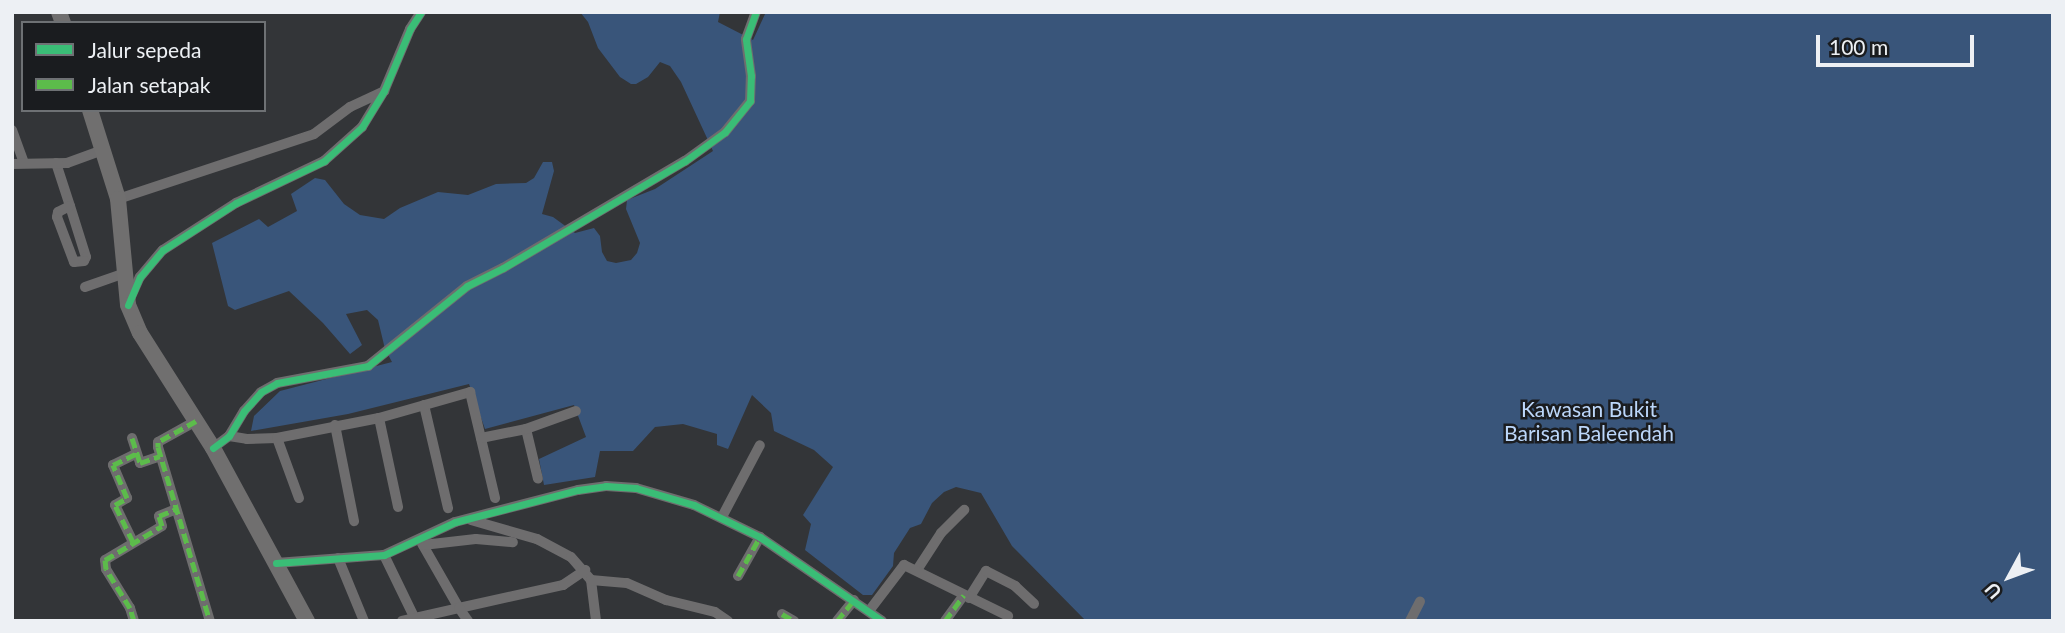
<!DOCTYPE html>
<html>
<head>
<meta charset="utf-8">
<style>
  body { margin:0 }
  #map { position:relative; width:2065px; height:633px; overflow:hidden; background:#333538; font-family:Lato,sans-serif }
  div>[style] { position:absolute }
  .green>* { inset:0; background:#39557a }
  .street>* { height:10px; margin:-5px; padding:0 5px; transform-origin:5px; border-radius:5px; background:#6e6d6e }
  .secondary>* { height:16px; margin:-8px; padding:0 8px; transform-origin:8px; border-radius:8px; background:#706f6f }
  .quiet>* { height:5px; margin-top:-2.5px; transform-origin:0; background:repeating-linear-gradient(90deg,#5cbc4b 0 10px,transparent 0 15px) }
  .cycleway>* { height:7px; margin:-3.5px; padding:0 3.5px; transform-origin:3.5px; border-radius:3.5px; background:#3abd76 }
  span { translate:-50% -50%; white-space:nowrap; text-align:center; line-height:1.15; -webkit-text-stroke:5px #1a1c1f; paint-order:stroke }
  .park-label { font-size:21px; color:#bcd7fa }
  .frame { position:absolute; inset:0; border:14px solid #edf0f4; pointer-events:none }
  .legend { position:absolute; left:21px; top:21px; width:245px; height:91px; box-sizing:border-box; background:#1a1c1f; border:2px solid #6e7174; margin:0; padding:9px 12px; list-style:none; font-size:21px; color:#edf0f4 }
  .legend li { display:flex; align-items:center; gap:14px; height:35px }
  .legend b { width:35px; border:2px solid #6e7174 }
  .north { position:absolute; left:1974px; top:542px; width:70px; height:70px; -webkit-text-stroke:5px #1a1c1f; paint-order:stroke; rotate:229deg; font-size:19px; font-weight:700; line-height:28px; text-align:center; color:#edf0f4 }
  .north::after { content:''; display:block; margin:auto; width:24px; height:32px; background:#edf0f4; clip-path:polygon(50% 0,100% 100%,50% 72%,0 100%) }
  .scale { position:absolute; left:1816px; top:35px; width:158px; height:32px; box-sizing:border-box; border:4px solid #edf0f4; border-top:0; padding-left:9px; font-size:21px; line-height:24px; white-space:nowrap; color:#edf0f4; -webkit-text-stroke:5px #1a1c1f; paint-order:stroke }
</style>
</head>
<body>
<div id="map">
  <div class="green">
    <i style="clip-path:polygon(580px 12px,720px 12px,718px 22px,753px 40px,766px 12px,2053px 12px,2053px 621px,1086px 621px,1012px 546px,981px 493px,956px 487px,944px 492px,932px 503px,921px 524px,910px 528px,894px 553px,893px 566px,872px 595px,863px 595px,805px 550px,811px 524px,803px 515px,833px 467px,814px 450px,774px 431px,771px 413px,752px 395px,728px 449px,717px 445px,717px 434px,683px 424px,655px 427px,633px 451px,600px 451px,595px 477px,544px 485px,539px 459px,586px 437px,574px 405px,485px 429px,469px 384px,348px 414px,251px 431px,254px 416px,280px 391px,392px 362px,385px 349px,378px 320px,367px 310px,346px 314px,362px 345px,350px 354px,323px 323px,289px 291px,235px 310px,228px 306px,212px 243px,259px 219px,268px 227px,297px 211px,291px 194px,315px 178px,325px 180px,344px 204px,360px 215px,384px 219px,400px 208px,438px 192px,468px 195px,496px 184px,526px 183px,534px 178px,543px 162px,552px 162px,554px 171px,542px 214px,553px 217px,575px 233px,594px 228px,600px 236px,602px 252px,607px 261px,616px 263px,631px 260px,637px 253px,640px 243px,626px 209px,627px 200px,655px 189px,713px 151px,681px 82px,670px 66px,660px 62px,648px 77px,636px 84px,631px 84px,620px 77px,598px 48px,588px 22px)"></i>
  </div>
  <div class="street">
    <i style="left:12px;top:130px;width:35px;rotate:70deg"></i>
    <i style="left:56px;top:163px;width:45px;rotate:72deg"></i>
    <i style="left:70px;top:206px;width:53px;rotate:72.6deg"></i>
    <i style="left:86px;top:257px;width:4px;rotate:117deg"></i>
    <i style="left:84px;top:261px;width:10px;rotate:174deg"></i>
    <i style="left:74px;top:262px;width:48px;rotate:-110.7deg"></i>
    <i style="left:57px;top:217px;width:5px;rotate:-79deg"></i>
    <i style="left:58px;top:212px;width:13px;rotate:-27deg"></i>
    <i style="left:12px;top:164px;width:55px;rotate:-1deg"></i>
    <i style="left:67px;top:163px;width:38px;rotate:-20deg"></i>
    <i style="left:118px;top:199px;width:206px;rotate:-18.3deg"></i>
    <i style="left:314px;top:134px;width:45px;rotate:-36.9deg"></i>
    <i style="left:350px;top:107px;width:38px;rotate:-25deg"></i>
    <i style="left:85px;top:287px;width:42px;rotate:-19.3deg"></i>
    <i style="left:130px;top:299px;width:24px;rotate:-66deg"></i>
    <i style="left:140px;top:277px;width:35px;rotate:-50deg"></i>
    <i style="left:163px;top:250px;width:87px;rotate:-32.8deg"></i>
    <i style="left:236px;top:203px;width:98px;rotate:-25.5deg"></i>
    <i style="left:324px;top:161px;width:51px;rotate:-41.8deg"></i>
    <i style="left:362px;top:127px;width:42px;rotate:-58.6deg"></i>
    <i style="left:384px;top:91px;width:67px;rotate:-67.2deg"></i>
    <i style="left:410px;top:29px;width:20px;rotate:-57deg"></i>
    <i style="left:424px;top:405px;width:106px;rotate:76.9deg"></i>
    <i style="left:379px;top:418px;width:91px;rotate:77.9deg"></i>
    <i style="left:196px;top:421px;width:43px;rotate:151.1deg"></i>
    <i style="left:158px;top:442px;width:5px;rotate:90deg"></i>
    <i style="left:158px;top:447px;width:182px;rotate:73.4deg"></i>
    <i style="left:335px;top:425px;width:98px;rotate:78.8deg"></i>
    <i style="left:526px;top:429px;width:51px;rotate:76.5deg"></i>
    <i style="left:229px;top:436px;width:18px;rotate:9deg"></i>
    <i style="left:247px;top:439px;width:30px;rotate:-2deg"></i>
    <i style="left:277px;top:438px;width:104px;rotate:-11.1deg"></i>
    <i style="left:379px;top:418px;width:95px;rotate:-15.9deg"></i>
    <i style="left:470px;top:392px;width:109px;rotate:76.7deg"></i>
    <i style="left:132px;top:438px;width:26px;rotate:72deg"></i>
    <i style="left:140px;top:463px;width:21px;rotate:-19deg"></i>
    <i style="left:277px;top:438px;width:64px;rotate:69.9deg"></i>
    <i style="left:481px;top:438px;width:46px;rotate:-11.3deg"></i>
    <i style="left:526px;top:429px;width:53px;rotate:-19.8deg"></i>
    <i style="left:213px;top:448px;width:20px;rotate:-37deg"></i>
    <i style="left:229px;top:436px;width:29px;rotate:-59deg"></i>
    <i style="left:244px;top:411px;width:25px;rotate:-48deg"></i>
    <i style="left:261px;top:392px;width:18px;rotate:-29deg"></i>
    <i style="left:277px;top:383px;width:93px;rotate:-10.6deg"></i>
    <i style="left:368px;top:366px;width:127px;rotate:-38.9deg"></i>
    <i style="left:467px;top:286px;width:40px;rotate:-26.6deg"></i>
    <i style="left:503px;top:268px;width:211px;rotate:-30.5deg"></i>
    <i style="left:685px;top:161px;width:49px;rotate:-35.9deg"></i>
    <i style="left:725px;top:132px;width:40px;rotate:-51deg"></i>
    <i style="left:750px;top:101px;width:25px;rotate:-88deg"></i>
    <i style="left:751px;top:76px;width:37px;rotate:-98deg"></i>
    <i style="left:746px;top:39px;width:29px;rotate:-70deg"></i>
    <i style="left:722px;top:517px;width:81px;rotate:-62.2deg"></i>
    <i style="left:471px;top:520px;width:69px;rotate:16.1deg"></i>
    <i style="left:537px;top:539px;width:38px;rotate:28deg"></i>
    <i style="left:571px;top:557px;width:30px;rotate:49deg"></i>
    <i style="left:591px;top:580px;width:41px;rotate:83deg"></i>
    <i style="left:420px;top:540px;width:78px;rotate:60.2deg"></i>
    <i style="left:459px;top:608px;width:107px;rotate:-12.5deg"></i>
    <i style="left:563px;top:585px;width:27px;rotate:-34deg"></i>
    <i style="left:133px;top:542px;width:41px;rotate:-115.9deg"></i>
    <i style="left:115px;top:505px;width:14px;rotate:-30deg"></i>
    <i style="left:127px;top:498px;width:36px;rotate:-113deg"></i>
    <i style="left:113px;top:465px;width:25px;rotate:-26deg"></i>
    <i style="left:423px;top:545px;width:53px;rotate:-6.5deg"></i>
    <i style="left:476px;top:539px;width:37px;rotate:5deg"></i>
    <i style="left:384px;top:555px;width:73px;rotate:64.1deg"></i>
    <i style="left:338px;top:558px;width:68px;rotate:67.6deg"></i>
    <i style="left:276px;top:563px;width:108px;rotate:-4.2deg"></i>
    <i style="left:384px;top:555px;width:78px;rotate:-24.9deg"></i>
    <i style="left:455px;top:522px;width:127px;rotate:-14.6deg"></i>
    <i style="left:578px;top:490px;width:28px;rotate:-8deg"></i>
    <i style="left:606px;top:486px;width:30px;rotate:4deg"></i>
    <i style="left:636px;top:488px;width:60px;rotate:16.3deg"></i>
    <i style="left:694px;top:505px;width:73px;rotate:25.9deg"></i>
    <i style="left:760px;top:537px;width:148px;rotate:34.5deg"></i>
    <i style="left:917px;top:570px;width:44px;rotate:-57deg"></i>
    <i style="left:941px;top:533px;width:33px;rotate:-45deg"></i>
    <i style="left:738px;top:576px;width:45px;rotate:-60.6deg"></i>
    <i style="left:591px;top:580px;width:36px;rotate:5deg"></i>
    <i style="left:627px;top:583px;width:43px;rotate:23.6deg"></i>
    <i style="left:666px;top:600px;width:50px;rotate:13.8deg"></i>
    <i style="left:715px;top:612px;width:16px;rotate:35deg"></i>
    <i style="left:969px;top:598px;width:32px;rotate:-58deg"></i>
    <i style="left:986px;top:571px;width:33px;rotate:27deg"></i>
    <i style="left:1015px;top:586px;width:26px;rotate:43deg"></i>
    <i style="left:869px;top:611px;width:58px;rotate:-52.7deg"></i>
    <i style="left:904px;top:565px;width:116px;rotate:26.1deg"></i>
    <i style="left:782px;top:614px;width:14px;rotate:30deg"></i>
    <i style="left:134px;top:621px;width:14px;rotate:-107deg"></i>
    <i style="left:130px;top:608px;width:46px;rotate:-121.6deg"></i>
    <i style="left:106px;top:569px;width:9px;rotate:-96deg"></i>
    <i style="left:105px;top:560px;width:66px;rotate:-30.8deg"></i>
    <i style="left:162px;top:526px;width:10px;rotate:-107deg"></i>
    <i style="left:159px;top:516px;width:18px;rotate:-22deg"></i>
    <i style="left:402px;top:621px;width:58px;rotate:-12.8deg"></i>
    <i style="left:459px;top:608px;width:16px;rotate:55deg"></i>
    <i style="left:837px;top:621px;width:27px;rotate:-51deg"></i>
    <i style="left:945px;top:621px;width:32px;rotate:-54deg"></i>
    <i style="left:1410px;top:621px;width:22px;rotate:-63deg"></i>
  </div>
  <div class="secondary">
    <i style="left:59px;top:12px;width:12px;rotate:70deg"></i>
    <i style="left:90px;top:110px;width:93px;rotate:72.5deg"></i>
    <i style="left:118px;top:199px;width:106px;rotate:84.6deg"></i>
    <i style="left:128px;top:305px;width:30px;rotate:67deg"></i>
    <i style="left:140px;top:333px;width:136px;rotate:57.6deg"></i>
    <i style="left:213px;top:448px;width:197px;rotate:61.5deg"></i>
  </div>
  <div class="quiet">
    <i style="left:196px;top:421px;width:43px;rotate:151.1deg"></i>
    <i style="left:158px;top:442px;width:5px;rotate:90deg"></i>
    <i style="left:158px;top:447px;width:182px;rotate:73.4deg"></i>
    <i style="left:132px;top:438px;width:26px;rotate:72deg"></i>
    <i style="left:140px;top:463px;width:21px;rotate:-19deg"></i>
    <i style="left:133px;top:542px;width:41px;rotate:-115.9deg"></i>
    <i style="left:115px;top:505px;width:14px;rotate:-30deg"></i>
    <i style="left:127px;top:498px;width:36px;rotate:-113deg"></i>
    <i style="left:113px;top:465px;width:25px;rotate:-26deg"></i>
    <i style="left:738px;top:576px;width:45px;rotate:-60.6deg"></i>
    <i style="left:782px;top:614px;width:14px;rotate:30deg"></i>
    <i style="left:134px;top:621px;width:14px;rotate:-107deg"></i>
    <i style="left:130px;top:608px;width:46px;rotate:-121.6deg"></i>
    <i style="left:106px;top:569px;width:9px;rotate:-96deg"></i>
    <i style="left:105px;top:560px;width:66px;rotate:-30.8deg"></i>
    <i style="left:162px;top:526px;width:10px;rotate:-107deg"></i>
    <i style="left:159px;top:516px;width:18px;rotate:-22deg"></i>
    <i style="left:837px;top:621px;width:27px;rotate:-51deg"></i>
    <i style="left:945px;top:621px;width:32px;rotate:-54deg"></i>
  </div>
  <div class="cycleway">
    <i style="left:128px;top:305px;width:30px;rotate:-67deg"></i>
    <i style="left:140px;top:277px;width:35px;rotate:-50deg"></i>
    <i style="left:163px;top:250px;width:87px;rotate:-32.8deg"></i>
    <i style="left:236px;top:203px;width:98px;rotate:-25.5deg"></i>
    <i style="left:324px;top:161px;width:51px;rotate:-41.8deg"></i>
    <i style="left:362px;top:127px;width:42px;rotate:-58.6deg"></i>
    <i style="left:384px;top:91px;width:67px;rotate:-67.2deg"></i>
    <i style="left:410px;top:29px;width:20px;rotate:-57deg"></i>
    <i style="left:213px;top:448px;width:20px;rotate:-37deg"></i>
    <i style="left:229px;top:436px;width:29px;rotate:-59deg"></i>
    <i style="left:244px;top:411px;width:25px;rotate:-48deg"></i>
    <i style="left:261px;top:392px;width:18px;rotate:-29deg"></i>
    <i style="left:277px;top:383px;width:93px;rotate:-10.6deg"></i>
    <i style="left:368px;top:366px;width:127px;rotate:-38.9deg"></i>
    <i style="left:467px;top:286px;width:40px;rotate:-26.6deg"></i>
    <i style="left:503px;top:268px;width:211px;rotate:-30.5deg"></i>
    <i style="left:685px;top:161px;width:49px;rotate:-35.9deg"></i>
    <i style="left:725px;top:132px;width:40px;rotate:-51deg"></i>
    <i style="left:750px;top:101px;width:25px;rotate:-88deg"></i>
    <i style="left:751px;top:76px;width:37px;rotate:-98deg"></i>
    <i style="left:746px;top:39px;width:29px;rotate:-70deg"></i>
    <i style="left:276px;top:563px;width:108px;rotate:-4.2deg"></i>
    <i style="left:384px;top:555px;width:78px;rotate:-24.9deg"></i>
    <i style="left:455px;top:522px;width:127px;rotate:-14.6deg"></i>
    <i style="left:578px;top:490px;width:28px;rotate:-8deg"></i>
    <i style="left:606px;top:486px;width:30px;rotate:4deg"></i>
    <i style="left:636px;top:488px;width:60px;rotate:16.3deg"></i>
    <i style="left:694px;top:505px;width:73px;rotate:25.9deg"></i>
    <i style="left:760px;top:537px;width:148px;rotate:34.5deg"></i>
  </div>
  <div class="park-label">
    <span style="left:1589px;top:421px">Kawasan Bukit<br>Barisan Baleendah</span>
  </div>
  <div class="frame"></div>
  <ul class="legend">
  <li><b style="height:9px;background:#3abd76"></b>Jalur sepeda</li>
  <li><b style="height:9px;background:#5cbc4b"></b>Jalan setapak</li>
  </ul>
  <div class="north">U</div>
  <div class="scale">100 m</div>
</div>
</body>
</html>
